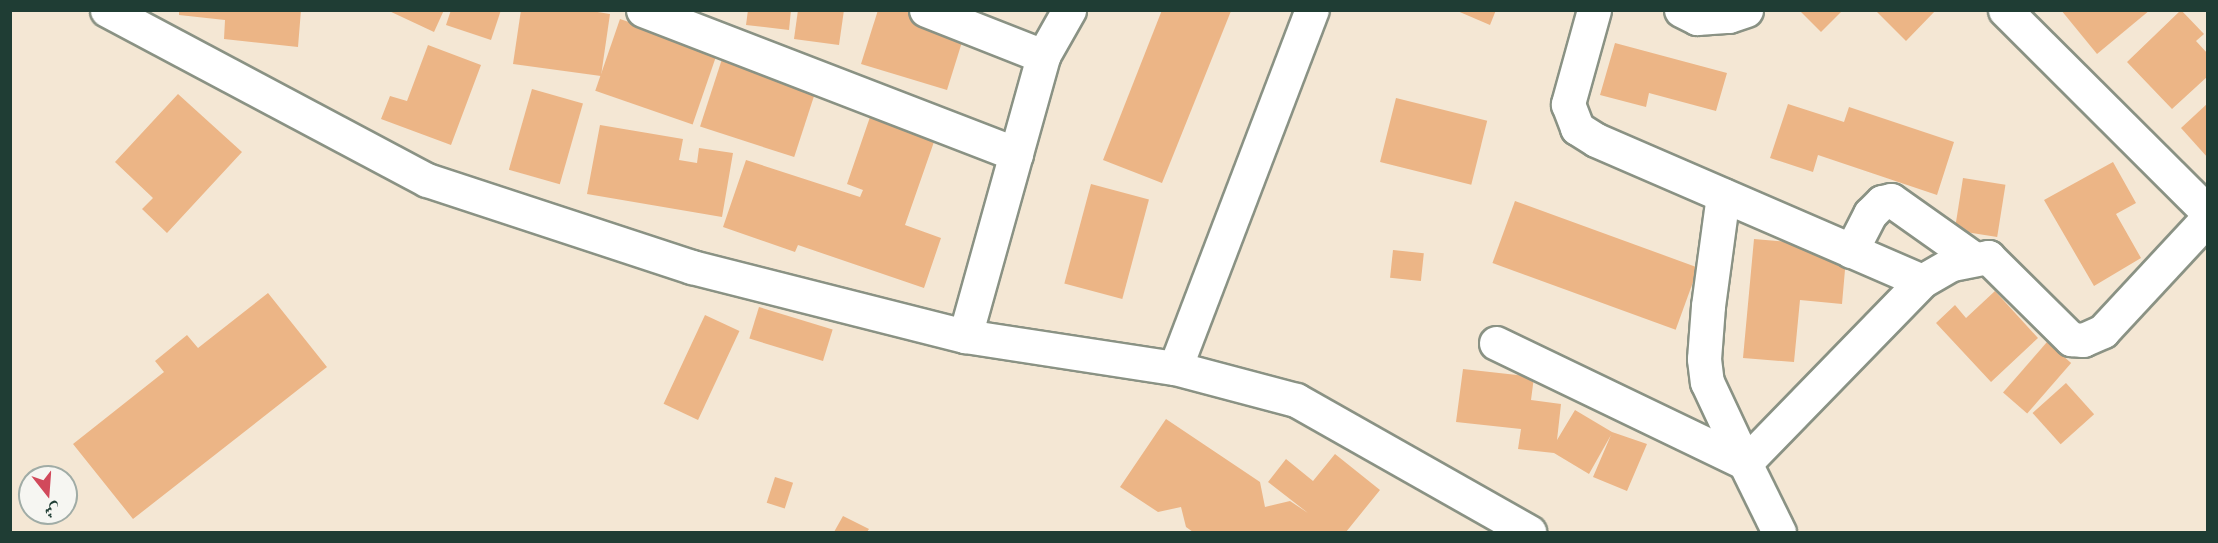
<!DOCTYPE html>
<html>
<head>
<meta charset="utf-8">
<style>
  body { margin:0 }
  #map { position:relative; width:2218px; height:543px; overflow:hidden; background:#f4e7d4; font-family:"EB Garamond",Amiri,serif }
  div>[style] { position:absolute }
  .building>* { inset:0; background:#ecb586; transform-origin:0 0 }
  .roads { filter:drop-shadow(2px 0 #8a9284) drop-shadow(-2px 0 #8a9284) drop-shadow(0 2px #8a9284) drop-shadow(0 -2px #8a9284) }
  .minor>* { height:33px; margin:-16.5px; padding:0 16.5px; transform-origin:16.5px; border-radius:16.5px; background:#fff }
  span { translate:-50% -50%; white-space:nowrap; text-align:center; line-height:1.15; -webkit-text-stroke:5px #f6f6f2; paint-order:stroke }
  .frame { position:absolute; inset:0; border:12px solid #1f3d34; pointer-events:none }
  .north { position:absolute; left:18px; top:465px; width:60px; height:60px; box-sizing:border-box; background:#f6f6f2; border:2px solid #a0aca6; border-radius:50%; rotate:163deg; font-size:16px; font-weight:700; line-height:24px; text-align:center; color:#1f3d34 }
  .north::after { content:''; display:block; margin:auto; width:21px; height:27px; background:#d1495b; clip-path:polygon(50% 0,100% 100%,50% 72%,0 100%) }
</style>
</head>
<body>
<div id="map">
  <div class="building">
    <i style="clip-path:polygon(179px 10px,301px 10px,298px 47px,224px 39px,225px 20px,179px 15px)"></i>
    <i style="clip-path:polygon(387px 10px,444px 10px,434px 32px)"></i>
    <i style="clip-path:polygon(451px 10px,501px 10px,491px 40px,446px 25px)"></i>
    <i style="clip-path:polygon(521px 10px,585px 10px,610px 14px,601px 76px,513px 64px)"></i>
    <i style="clip-path:polygon(748px 10px,791px 10px,789px 30px,746px 25px)"></i>
    <i style="clip-path:polygon(798px 10px,844px 10px,839px 45px,794px 39px)"></i>
    <i style="clip-path:polygon(878px 10px,918px 10px,967px 26px,947px 90px,861px 64px)"></i>
    <i style="clip-path:polygon(1162px 10px,1231px 11px,1162px 183px,1103px 160px)"></i>
    <i style="clip-path:polygon(1455px 10px,1496px 10px,1490px 25px)"></i>
    <i style="clip-path:polygon(1799px 10px,1843px 10px,1821px 32px)"></i>
    <i style="clip-path:polygon(1875px 10px,1936px 10px,1906px 41px)"></i>
    <i style="clip-path:polygon(2061px 10px,2150px 10px,2097px 54px)"></i>
    <i style="clip-path:polygon(2181px 10px,2204px 34px,2196px 41px,2208px 54px,2208px 76px,2172px 109px,2127px 62px)"></i>
    <i style="left:620px;top:19px;width:103px;height:76px;rotate:19deg"></i>
    <i style="clip-path:polygon(1615px 43px,1727px 73px,1716px 111px,1649px 93px,1646px 107px,1600px 95px)"></i>
    <i style="clip-path:polygon(428px 45px,481px 65px,451px 145px,381px 119px,390px 96px,407px 101px)"></i>
    <i style="left:722px;top:59px;width:99px;height:71px;rotate:18deg"></i>
    <i style="left:532px;top:89px;width:53px;height:84px;rotate:16deg"></i>
    <i style="clip-path:polygon(178px 94px,242px 152px,167px 233px,142px 209px,153px 198px,115px 162px)"></i>
    <i style="left:1396px;top:98px;width:94px;height:66px;rotate:14deg"></i>
    <i style="clip-path:polygon(2208px 103px,2208px 158px,2181px 128px)"></i>
    <i style="clip-path:polygon(1788px 104px,1844px 122px,1849px 107px,1954px 142px,1937px 195px,1818px 155px,1813px 172px,1770px 158px)"></i>
    <i style="clip-path:polygon(870px 117px,935px 139px,905px 225px,941px 238px,924px 288px,798px 245px,795px 252px,723px 227px,746px 160px,860px 197px,863px 190px,847px 184px)"></i>
    <i style="clip-path:polygon(600px 125px,683px 139px,679px 160px,697px 163px,699px 148px,733px 153px,722px 217px,587px 194px)"></i>
    <i style="clip-path:polygon(2113px 162px,2136px 203px,2116px 214px,2141px 258px,2094px 286px,2044px 200px)"></i>
    <i style="left:1963px;top:178px;width:43px;height:53px;rotate:9deg"></i>
    <i style="left:1091px;top:184px;width:60px;height:103px;rotate:15deg"></i>
    <i style="left:1515px;top:201px;width:195px;height:66px;rotate:20deg"></i>
    <i style="clip-path:polygon(1754px 239px,1847px 247px,1842px 304px,1800px 300px,1794px 362px,1743px 358px)"></i>
    <i style="left:1393px;top:250px;width:31px;height:28px;rotate:6deg"></i>
    <i style="clip-path:polygon(1995px 291px,2038px 338px,1991px 382px,1936px 323px,1955px 305px,1966px 318px)"></i>
    <i style="clip-path:polygon(268px 293px,327px 367px,133px 519px,73px 444px,164px 372px,155px 361px,187px 335px,198px 348px)"></i>
    <i style="left:759px;top:307px;width:77px;height:33px;rotate:17deg"></i>
    <i style="left:705px;top:315px;width:38px;height:98px;rotate:25deg"></i>
    <i style="left:2047px;top:342px;width:32px;height:67px;rotate:41deg"></i>
    <i style="clip-path:polygon(1463px 369px,1534px 377px,1531px 400px,1561px 404px,1557px 440px,1575px 410px,1612px 432px,1647px 444px,1627px 491px,1593px 477px,1611px 435px,1589px 474px,1554px 453px,1518px 449px,1521px 429px,1456px 422px)"></i>
    <i style="left:2066px;top:383px;width:42px;height:45px;rotate:48deg"></i>
    <i style="clip-path:polygon(1166px 419px,1260px 482px,1265px 507px,1290px 501px,1308px 513px,1268px 482px,1286px 459px,1313px 481px,1335px 454px,1380px 490px,1346px 532px,1193px 532px,1186px 527px,1181px 507px,1158px 512px,1120px 487px)"></i>
    <i style="left:775px;top:477px;width:19px;height:27px;rotate:18deg"></i>
    <i style="clip-path:polygon(843px 516px,869px 529px,867px 532px,834px 532px)"></i>
  </div>
  <div class="roads">
    <div class="minor">
      <i style="left:107px;top:10px;width:362px;rotate:28deg"></i>
      <i style="left:427px;top:180px;width:279px;rotate:18.2deg"></i>
      <i style="left:692px;top:267px;width:282px;rotate:14.2deg"></i>
      <i style="left:965px;top:336px;width:212px;rotate:8.7deg"></i>
      <i style="left:1175px;top:368px;width:125px;rotate:14.8deg"></i>
      <i style="left:1296px;top:400px;width:268px;rotate:29.5deg"></i>
      <i style="left:643px;top:10px;width:400px;rotate:21.1deg"></i>
      <i style="left:926px;top:10px;width:126px;rotate:21.5deg"></i>
      <i style="left:1594px;top:10px;width:98px;rotate:105.5deg"></i>
      <i style="left:1568px;top:104px;width:26px;rotate:69deg"></i>
      <i style="left:1577px;top:128px;width:22px;rotate:32deg"></i>
      <i style="left:1596px;top:140px;width:355px;rotate:23.4deg"></i>
      <i style="left:1681px;top:10px;width:18px;rotate:27deg"></i>
      <i style="left:1697px;top:18px;width:32px;rotate:-4deg"></i>
      <i style="left:1729px;top:16px;width:18px;rotate:-19deg"></i>
      <i style="left:2005px;top:10px;width:286px;rotate:44.9deg"></i>
      <i style="left:1723px;top:195px;width:112px;rotate:97.7deg"></i>
      <i style="left:1708px;top:306px;width:53px;rotate:94.3deg"></i>
      <i style="left:1704px;top:359px;width:23px;rotate:83deg"></i>
      <i style="left:1707px;top:382px;width:89px;rotate:64.9deg"></i>
      <i style="left:1745px;top:463px;width:254px;rotate:-45.8deg"></i>
      <i style="left:1922px;top:281px;width:34px;rotate:-30deg"></i>
      <i style="left:1952px;top:264px;width:37px;rotate:-11deg"></i>
      <i style="left:1988px;top:257px;width:117px;rotate:44.7deg"></i>
      <i style="left:2071px;top:339px;width:12px;rotate:5deg"></i>
      <i style="left:2083px;top:340px;width:22px;rotate:-24deg"></i>
      <i style="left:2103px;top:331px;width:154px;rotate:-47.1deg"></i>
      <i style="left:1851px;top:251px;width:42px;rotate:-62.8deg"></i>
      <i style="left:1870px;top:214px;width:17px;rotate:-45deg"></i>
      <i style="left:1882px;top:202px;width:9px;rotate:-13deg"></i>
      <i style="left:1891px;top:200px;width:100px;rotate:35.3deg"></i>
      <i style="left:965px;top:336px;width:291px;rotate:-74.4deg"></i>
      <i style="left:1043px;top:56px;width:53px;rotate:-60.5deg"></i>
      <i style="left:1496px;top:343px;width:276px;rotate:25.7deg"></i>
      <i style="left:1745px;top:463px;width:77px;rotate:63.8deg"></i>
      <i style="left:1175px;top:368px;width:383px;rotate:-69.1deg"></i>
    </div>
  </div>
  <div class="frame"></div>
  <div class="north">ش</div>
</div>
</body>
</html>
